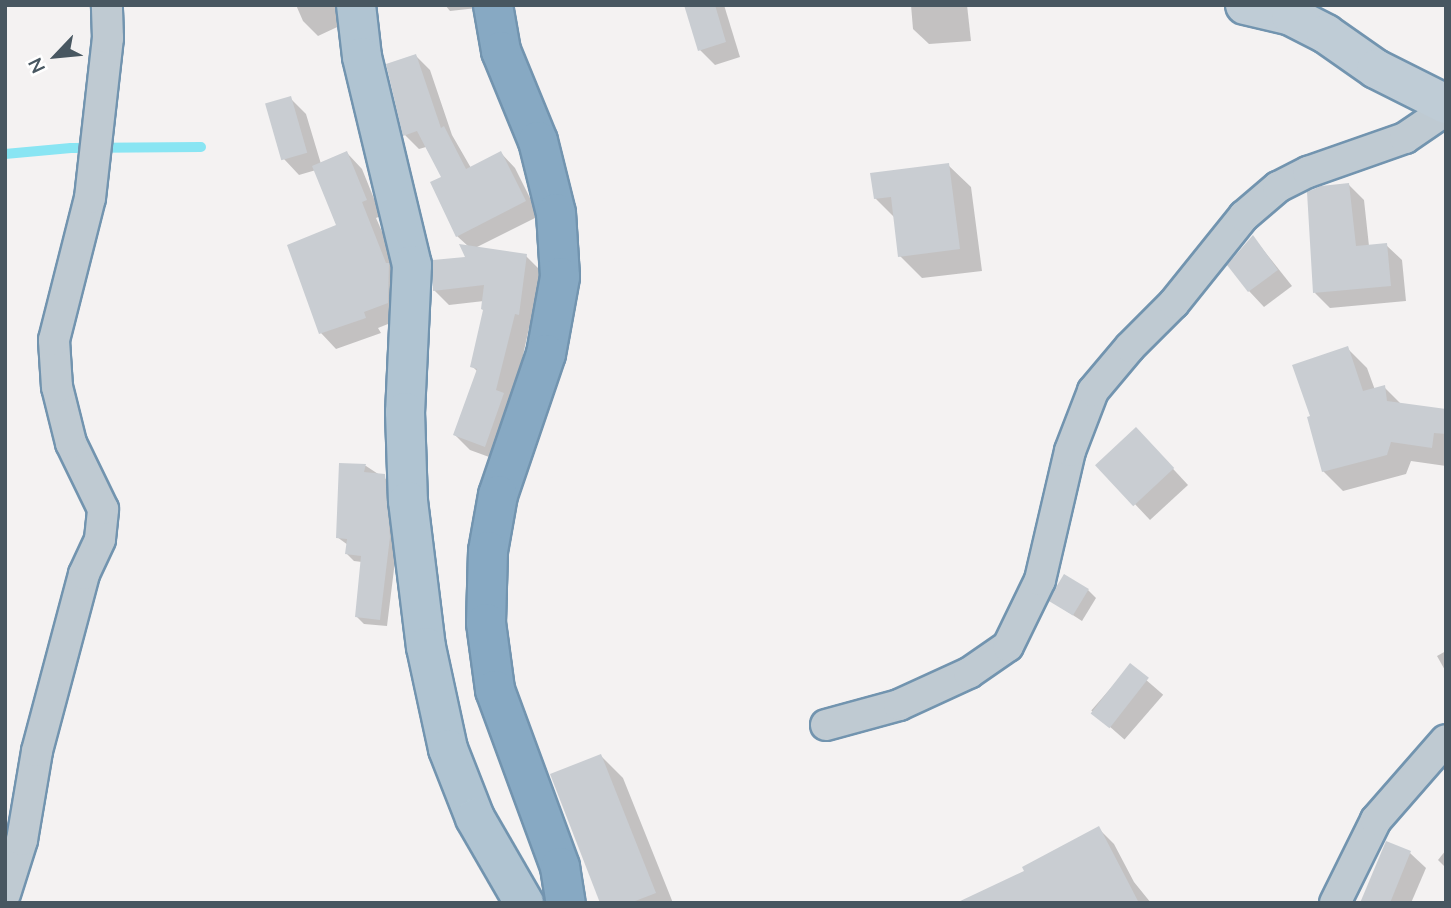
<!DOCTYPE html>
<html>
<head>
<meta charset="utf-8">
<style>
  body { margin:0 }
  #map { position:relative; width:1451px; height:908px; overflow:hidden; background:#f4f2f2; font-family:"Nunito Sans",sans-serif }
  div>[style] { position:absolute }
  .shadow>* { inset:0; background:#0003; transform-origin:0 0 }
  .stream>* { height:10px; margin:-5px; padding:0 5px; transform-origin:5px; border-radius:5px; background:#89e5f3 }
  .building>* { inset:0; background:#c9cdd2; transform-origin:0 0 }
  .roads { filter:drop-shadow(2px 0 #7294af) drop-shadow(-2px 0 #7294af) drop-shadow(0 2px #7294af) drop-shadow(0 -2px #7294af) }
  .street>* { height:30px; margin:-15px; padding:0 15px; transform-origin:15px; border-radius:15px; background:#bfcad2 }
  .secondary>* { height:38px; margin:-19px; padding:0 19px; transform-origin:19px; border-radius:19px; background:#bfccd6 }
  .primary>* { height:38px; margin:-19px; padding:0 19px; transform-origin:19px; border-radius:19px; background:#b0c4d2 }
  .highway>* { height:38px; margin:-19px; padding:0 19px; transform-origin:19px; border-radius:19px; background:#87a9c3 }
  span { translate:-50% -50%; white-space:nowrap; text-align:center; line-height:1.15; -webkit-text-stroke:5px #fff; paint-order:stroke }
  .frame { position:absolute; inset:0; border:7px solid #485761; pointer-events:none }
  .north { position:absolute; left:21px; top:21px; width:70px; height:70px; -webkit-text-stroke:5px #fff; paint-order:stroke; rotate:244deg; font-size:19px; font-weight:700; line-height:28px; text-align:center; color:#485761 }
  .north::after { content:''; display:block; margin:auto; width:24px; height:32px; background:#485761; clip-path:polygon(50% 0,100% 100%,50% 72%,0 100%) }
</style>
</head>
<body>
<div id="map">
  <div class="shadow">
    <i style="clip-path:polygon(296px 5px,341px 5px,348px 22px,318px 36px,303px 21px)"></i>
    <i style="clip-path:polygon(445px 5px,477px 5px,477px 8px,450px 11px)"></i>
    <i style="clip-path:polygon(686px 5px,724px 5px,740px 57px,715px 65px,700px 50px)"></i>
    <i style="clip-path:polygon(911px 5px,967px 5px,971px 41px,929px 44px,913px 29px)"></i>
    <i style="clip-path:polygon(416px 56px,430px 70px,452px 135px,471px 168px,501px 153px,515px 168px,539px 216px,475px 248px,526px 256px,541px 271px,533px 328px,529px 328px,500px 461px,470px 450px,455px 435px,478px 372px,472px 366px,485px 311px,484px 301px,449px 305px,434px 290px,468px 259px,469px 247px,457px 236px,443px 178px,426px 147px,419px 149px,405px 135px)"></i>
    <i style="clip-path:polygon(290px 98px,306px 114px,321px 164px,347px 153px,362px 169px,381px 216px,376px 218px,405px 284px,403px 318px,378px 328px,381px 333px,336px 349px,321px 333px,289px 246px,339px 226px,316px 170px,299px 175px,284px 159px)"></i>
    <i style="clip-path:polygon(948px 165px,971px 187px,982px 271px,922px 278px,900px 256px,895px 218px,875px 198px)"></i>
    <i style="clip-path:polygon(1349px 185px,1364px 200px,1369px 246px,1386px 245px,1402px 260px,1406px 301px,1330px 308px,1315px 293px)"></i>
    <i style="clip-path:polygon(1253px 237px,1292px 286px,1264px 307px,1249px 291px)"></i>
    <i style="clip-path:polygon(1347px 348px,1367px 368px,1375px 390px,1384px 387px,1402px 405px,1446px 411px,1446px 466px,1411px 461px,1406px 474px,1343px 491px,1323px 471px)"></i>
    <i style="clip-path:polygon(1151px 445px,1188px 485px,1150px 520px,1098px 465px)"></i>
    <i style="clip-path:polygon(340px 465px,366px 466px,392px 483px,397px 545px,387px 626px,364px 624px,357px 617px,362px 562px,354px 561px,347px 554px,348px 545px,337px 537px)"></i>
    <i style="clip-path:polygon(1088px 590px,1096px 598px,1082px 621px,1051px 601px)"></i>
    <i style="clip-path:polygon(1446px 651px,1446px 672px,1437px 656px)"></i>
    <i style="left:1130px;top:666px;width:44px;height:59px;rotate:41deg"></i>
    <i style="clip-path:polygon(601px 756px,623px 778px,673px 903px,602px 903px)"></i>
    <i style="clip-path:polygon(1098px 828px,1114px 844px,1134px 882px,1151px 903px,960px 903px,1027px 872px)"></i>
    <i style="clip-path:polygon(1387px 843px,1410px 853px,1426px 868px,1411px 903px,1362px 903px)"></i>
    <i style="clip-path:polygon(1446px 850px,1446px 868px,1438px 860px)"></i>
  </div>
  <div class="stream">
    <i style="left:5px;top:154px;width:66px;rotate:-5.2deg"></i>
    <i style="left:71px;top:148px;width:130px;rotate:-0.4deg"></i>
  </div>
  <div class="building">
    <i style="clip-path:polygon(684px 5px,715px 5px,726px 42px,698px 51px)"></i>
    <i style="clip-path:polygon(416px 54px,441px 128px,444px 126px,466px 169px,501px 151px,526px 201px,456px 237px,430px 182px,441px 177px,417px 131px,403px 136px,386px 64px)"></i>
    <i style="left:291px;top:96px;width:59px;height:27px;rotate:74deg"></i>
    <i style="clip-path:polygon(347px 151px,367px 200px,362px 202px,386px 263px,389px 263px,388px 303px,364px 312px,366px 318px,319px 334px,287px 245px,336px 225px,312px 166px)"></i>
    <i style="clip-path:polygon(949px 163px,960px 249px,898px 257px,891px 197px,874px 199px,870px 173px)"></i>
    <i style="clip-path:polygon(1349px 183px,1356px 246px,1387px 243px,1391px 286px,1313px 293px,1307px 192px,1321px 186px)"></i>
    <i style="clip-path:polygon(1253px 235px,1278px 270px,1248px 292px,1227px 265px)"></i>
    <i style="clip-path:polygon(459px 244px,527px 254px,519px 315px,515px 314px,496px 390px,504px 393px,485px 447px,453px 435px,477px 369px,470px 367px,483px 310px,481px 309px,484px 285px,433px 291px,433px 260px,465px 257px)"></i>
    <i style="clip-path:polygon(1348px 346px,1363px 391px,1385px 385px,1387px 401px,1446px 409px,1446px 434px,1434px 433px,1432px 448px,1391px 442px,1387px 455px,1322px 472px,1307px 417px,1310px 416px,1292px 365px)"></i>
    <i style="left:1136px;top:427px;width:56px;height:56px;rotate:47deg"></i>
    <i style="clip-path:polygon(339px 463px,366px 464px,364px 472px,385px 474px,390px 537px,380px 620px,355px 617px,361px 556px,345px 554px,347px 539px,336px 538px)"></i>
    <i style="left:1064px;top:574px;width:29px;height:31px;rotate:31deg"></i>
    <i style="left:1130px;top:663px;width:24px;height:64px;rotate:38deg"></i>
    <i style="clip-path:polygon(601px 754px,656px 893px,630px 903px,600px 903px,550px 774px)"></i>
    <i style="clip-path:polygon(1099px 826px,1139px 903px,956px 903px,1024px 871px,1022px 867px)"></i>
    <i style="clip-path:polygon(1386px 841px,1411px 851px,1390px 903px,1360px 903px)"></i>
  </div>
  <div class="roads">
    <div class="street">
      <i style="left:826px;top:725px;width:76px;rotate:-15.3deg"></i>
      <i style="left:899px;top:705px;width:77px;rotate:-24.6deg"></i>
      <i style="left:969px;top:673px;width:47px;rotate:-34.7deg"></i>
      <i style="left:1008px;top:646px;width:73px;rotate:-64.1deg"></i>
      <i style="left:1040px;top:580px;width:132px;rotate:-76.9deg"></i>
      <i style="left:1070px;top:451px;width:64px;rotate:-69deg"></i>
      <i style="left:1093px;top:391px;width:57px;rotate:-49.9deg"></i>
      <i style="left:1130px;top:347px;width:62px;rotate:-45deg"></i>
      <i style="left:1174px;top:303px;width:112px;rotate:-51.2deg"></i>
      <i style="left:1244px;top:216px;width:45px;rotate:-40.5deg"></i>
      <i style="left:1278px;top:187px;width:34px;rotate:-27deg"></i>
      <i style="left:1308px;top:172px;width:103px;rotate:-19.3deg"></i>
      <i style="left:1405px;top:138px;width:50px;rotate:-34.3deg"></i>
      <i style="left:5px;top:894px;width:57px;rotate:-72.5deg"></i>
      <i style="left:22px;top:840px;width:90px;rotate:-80.4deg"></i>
      <i style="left:37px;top:751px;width:183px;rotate:-75.1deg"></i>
      <i style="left:84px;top:574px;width:38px;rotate:-65deg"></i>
      <i style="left:100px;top:539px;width:30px;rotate:-84deg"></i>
      <i style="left:103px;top:509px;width:73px;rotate:-115.9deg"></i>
      <i style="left:71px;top:443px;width:58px;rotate:-104deg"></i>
      <i style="left:57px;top:387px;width:47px;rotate:-93.7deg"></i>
      <i style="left:54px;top:340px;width:146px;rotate:-75.8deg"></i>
      <i style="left:90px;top:198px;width:161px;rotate:-83.6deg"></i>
      <i style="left:108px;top:38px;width:33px;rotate:-92deg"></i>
      <i style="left:1335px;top:903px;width:93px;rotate:-63.7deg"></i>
      <i style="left:1376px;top:820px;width:106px;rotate:-48.8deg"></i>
    </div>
    <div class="secondary">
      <i style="left:1245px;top:5px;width:47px;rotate:13.4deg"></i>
      <i style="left:1291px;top:16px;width:39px;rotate:27deg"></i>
      <i style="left:1326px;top:34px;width:61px;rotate:35deg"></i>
      <i style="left:1376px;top:69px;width:78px;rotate:26.6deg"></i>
    </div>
    <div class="primary">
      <i style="left:356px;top:5px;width:52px;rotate:83.4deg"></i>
      <i style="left:362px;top:57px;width:214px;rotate:76.5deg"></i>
      <i style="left:412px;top:265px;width:147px;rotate:92.7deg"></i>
      <i style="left:405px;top:412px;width:89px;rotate:88.1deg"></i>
      <i style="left:408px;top:501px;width:147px;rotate:83deg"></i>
      <i style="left:426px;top:647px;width:104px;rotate:77.8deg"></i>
      <i style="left:448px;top:749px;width:74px;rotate:68.6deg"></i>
      <i style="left:475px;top:818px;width:98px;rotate:60deg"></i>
    </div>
    <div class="highway">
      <i style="left:493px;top:5px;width:47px;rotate:80.1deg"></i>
      <i style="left:501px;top:51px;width:97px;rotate:67.7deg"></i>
      <i style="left:538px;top:141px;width:74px;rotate:76deg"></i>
      <i style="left:556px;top:213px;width:64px;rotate:86.4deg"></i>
      <i style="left:560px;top:277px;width:78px;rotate:100.3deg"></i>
      <i style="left:546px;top:354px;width:149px;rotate:108.8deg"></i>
      <i style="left:498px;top:495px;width:57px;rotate:100.1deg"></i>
      <i style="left:488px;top:551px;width:72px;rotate:91.6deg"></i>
      <i style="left:486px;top:623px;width:68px;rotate:82.3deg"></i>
      <i style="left:495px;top:690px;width:189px;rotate:69.8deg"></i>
      <i style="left:560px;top:867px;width:36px;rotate:81deg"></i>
    </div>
  </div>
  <div class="frame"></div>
  <div class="north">N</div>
</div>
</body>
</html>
